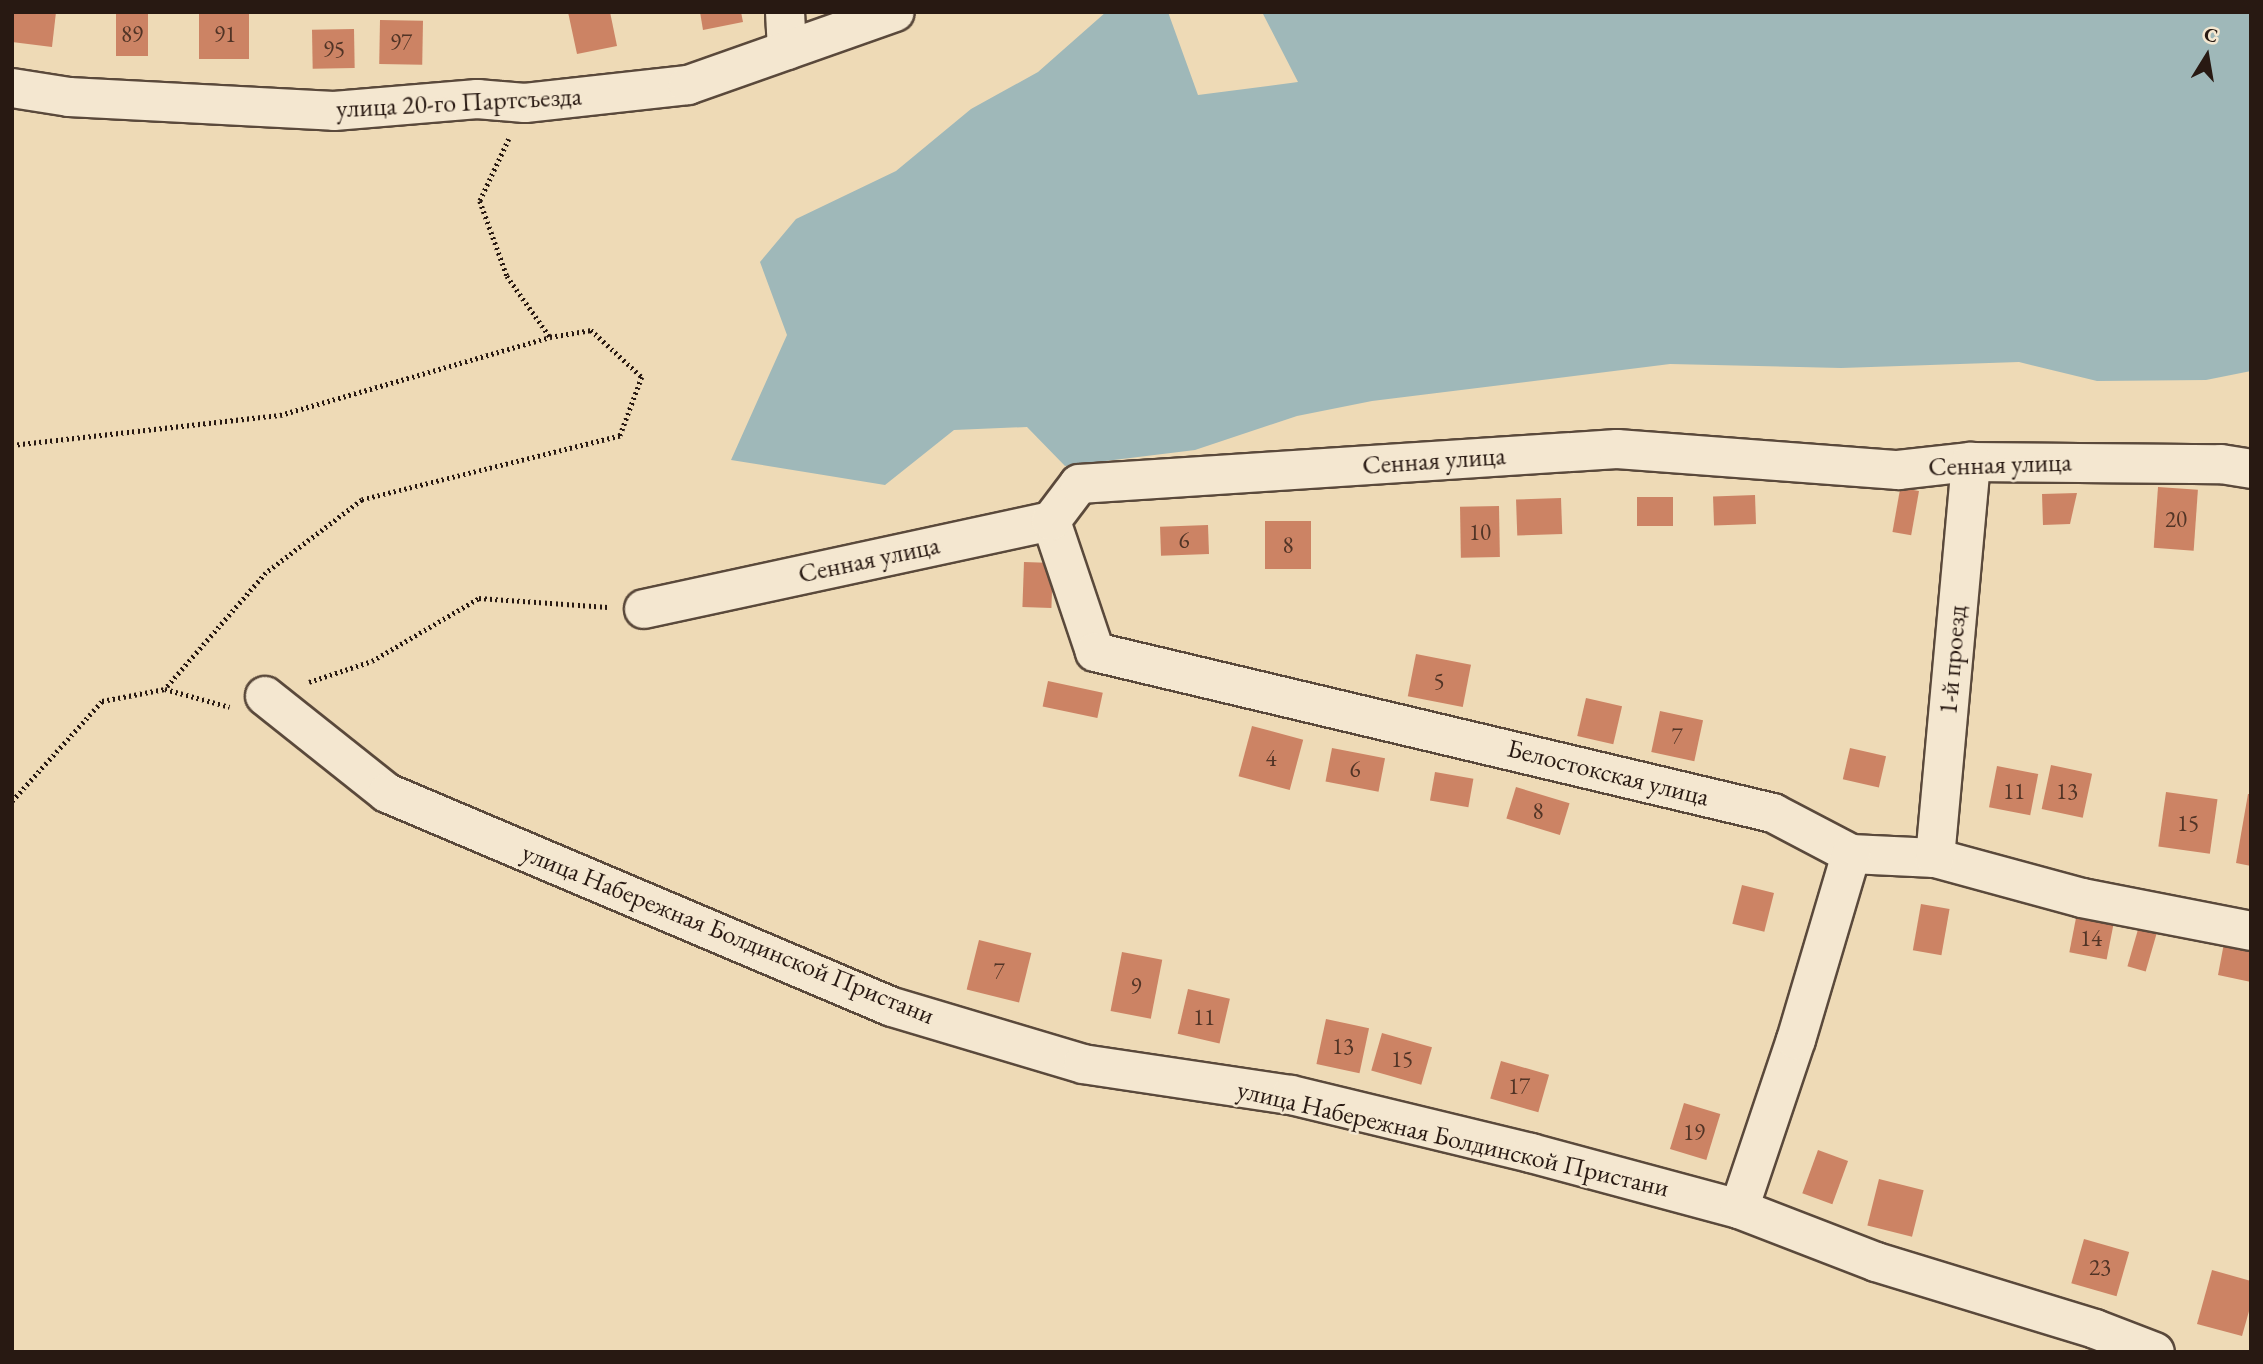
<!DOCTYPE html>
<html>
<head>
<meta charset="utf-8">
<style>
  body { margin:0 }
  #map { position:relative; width:2263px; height:1364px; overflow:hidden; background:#eedab6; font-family:"EB Garamond",serif }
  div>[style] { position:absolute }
  .water>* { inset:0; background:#9fb8b9 }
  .building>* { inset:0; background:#cc8364; transform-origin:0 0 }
  .path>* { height:4.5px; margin-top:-2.25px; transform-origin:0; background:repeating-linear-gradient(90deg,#281912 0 2px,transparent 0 5.5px) }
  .roads { filter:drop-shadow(2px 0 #5a493b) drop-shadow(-2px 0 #5a493b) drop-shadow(0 2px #5a493b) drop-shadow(0 -2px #5a493b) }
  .minor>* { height:38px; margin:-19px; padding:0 19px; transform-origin:19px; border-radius:19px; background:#f4e7d0 }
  span { translate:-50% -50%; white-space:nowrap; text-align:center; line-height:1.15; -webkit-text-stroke:5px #f4e7d0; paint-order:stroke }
  .number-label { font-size:23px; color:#513426 }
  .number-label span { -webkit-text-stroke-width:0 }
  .street-label { font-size:26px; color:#281912 }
  .frame { position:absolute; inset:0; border:14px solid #281912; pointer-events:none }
  .north { position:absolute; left:2172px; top:21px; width:70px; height:70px; -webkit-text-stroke:5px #f4e7d0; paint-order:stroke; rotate:11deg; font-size:19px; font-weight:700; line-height:28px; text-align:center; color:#281912 }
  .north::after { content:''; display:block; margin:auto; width:24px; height:32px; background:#281912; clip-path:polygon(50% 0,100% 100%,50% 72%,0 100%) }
</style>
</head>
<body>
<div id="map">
  <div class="water">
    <i style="clip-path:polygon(1106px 12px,1168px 12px,1198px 95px,1298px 82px,1262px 12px,2251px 12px,2251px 371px,2206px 380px,2097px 381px,2019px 362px,1841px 368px,1670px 364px,1372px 401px,1297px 416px,1195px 450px,1065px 466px,1027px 427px,954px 430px,885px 485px,731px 460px,787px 335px,760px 262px,796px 219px,896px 171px,971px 109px,1038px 72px)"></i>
  </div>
  <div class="building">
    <i style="clip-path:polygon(12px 12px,56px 12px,52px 47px,12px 42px)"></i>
    <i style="left:116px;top:12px;width:32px;height:44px"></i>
    <i style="left:199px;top:12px;width:50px;height:47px"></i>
    <i style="clip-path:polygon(568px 12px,610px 12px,617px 46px,577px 54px)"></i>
    <i style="clip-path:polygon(700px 12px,741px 12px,743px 22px,703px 30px)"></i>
    <i style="left:380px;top:20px;width:43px;height:44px;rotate:1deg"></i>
    <i style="left:354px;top:29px;width:39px;height:42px;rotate:89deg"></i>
    <i style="left:2158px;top:487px;width:40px;height:61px;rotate:4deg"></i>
    <i style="left:1919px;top:491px;width:45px;height:19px;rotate:100deg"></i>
    <i style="clip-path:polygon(2077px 493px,2070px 524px,2043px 525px,2042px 494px)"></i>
    <i style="left:1755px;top:495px;width:29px;height:42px;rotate:88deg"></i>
    <i style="left:1637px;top:497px;width:36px;height:29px"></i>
    <i style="left:1561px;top:498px;width:36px;height:45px;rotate:88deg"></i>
    <i style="left:1499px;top:506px;width:51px;height:39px;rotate:89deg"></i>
    <i style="left:1311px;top:521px;width:48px;height:46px;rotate:90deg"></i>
    <i style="left:1208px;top:525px;width:29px;height:48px;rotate:88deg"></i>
    <i style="left:1024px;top:562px;width:29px;height:45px;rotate:2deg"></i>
    <i style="left:1416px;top:654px;width:56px;height:43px;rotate:11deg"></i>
    <i style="left:1048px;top:681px;width:56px;height:26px;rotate:12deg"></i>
    <i style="left:1586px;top:698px;width:37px;height:39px;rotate:13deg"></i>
    <i style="left:1660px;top:711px;width:44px;height:42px;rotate:12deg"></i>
    <i style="left:1252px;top:726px;width:53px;height:52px;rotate:15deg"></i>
    <i style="left:1332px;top:748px;width:54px;height:34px;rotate:11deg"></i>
    <i style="left:1850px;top:748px;width:37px;height:32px;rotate:13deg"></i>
    <i style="left:2051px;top:765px;width:42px;height:45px;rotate:12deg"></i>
    <i style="left:1997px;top:766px;width:42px;height:42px;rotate:11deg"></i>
    <i style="left:1435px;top:772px;width:39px;height:29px;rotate:10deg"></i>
    <i style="left:1516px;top:787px;width:56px;height:33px;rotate:17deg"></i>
    <i style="left:2166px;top:792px;width:52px;height:55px;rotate:8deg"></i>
    <i style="clip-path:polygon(2248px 794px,2251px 794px,2251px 866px,2236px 863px)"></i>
    <i style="left:1742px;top:885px;width:33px;height:40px;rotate:14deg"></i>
    <i style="left:1921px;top:904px;width:29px;height:47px;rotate:10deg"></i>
    <i style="left:2076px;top:918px;width:38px;height:35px;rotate:11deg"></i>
    <i style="left:2139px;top:926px;width:19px;height:42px;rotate:16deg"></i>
    <i style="left:979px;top:940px;width:54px;height:51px;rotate:14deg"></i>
    <i style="clip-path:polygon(2224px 943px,2251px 949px,2251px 982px,2218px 975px)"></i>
    <i style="left:1122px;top:952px;width:41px;height:60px;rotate:11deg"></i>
    <i style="left:1188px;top:989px;width:43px;height:46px;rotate:13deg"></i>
    <i style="left:1326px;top:1019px;width:44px;height:46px;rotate:12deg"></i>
    <i style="left:1382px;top:1033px;width:52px;height:39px;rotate:16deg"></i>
    <i style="left:1501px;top:1061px;width:50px;height:39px;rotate:16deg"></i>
    <i style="left:1684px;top:1103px;width:38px;height:48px;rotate:17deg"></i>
    <i style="left:1818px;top:1150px;width:32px;height:46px;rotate:20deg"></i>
    <i style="left:1879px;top:1179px;width:46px;height:48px;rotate:14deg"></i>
    <i style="left:2084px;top:1239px;width:47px;height:46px;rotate:16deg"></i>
    <i style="clip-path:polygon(2212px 1270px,2251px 1281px,2251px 1304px,2242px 1336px,2197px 1324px)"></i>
  </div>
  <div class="path">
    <i style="left:509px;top:139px;width:68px;rotate:115.1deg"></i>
    <i style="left:480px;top:201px;width:80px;rotate:70.2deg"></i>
    <i style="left:507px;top:276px;width:75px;rotate:54.8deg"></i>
    <i style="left:12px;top:445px;width:270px;rotate:-6.4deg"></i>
    <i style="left:280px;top:415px;width:281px;rotate:-16.1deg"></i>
    <i style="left:550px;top:337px;width:42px;rotate:-9.7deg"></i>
    <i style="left:591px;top:330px;width:69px;rotate:42.7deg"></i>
    <i style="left:642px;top:377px;width:63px;rotate:110.4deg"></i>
    <i style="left:620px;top:436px;width:266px;rotate:166.1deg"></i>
    <i style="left:362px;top:500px;width:121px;rotate:142.8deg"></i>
    <i style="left:266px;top:573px;width:154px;rotate:131deg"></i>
    <i style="left:309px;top:682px;width:66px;rotate:-18.4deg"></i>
    <i style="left:372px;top:661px;width:124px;rotate:-30.5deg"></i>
    <i style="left:479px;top:598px;width:129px;rotate:4deg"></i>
    <i style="left:12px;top:801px;width:135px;rotate:-48deg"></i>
    <i style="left:102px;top:701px;width:64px;rotate:-10.8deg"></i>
    <i style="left:165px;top:689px;width:67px;rotate:15.5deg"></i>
  </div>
  <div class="roads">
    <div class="minor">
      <i style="left:785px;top:12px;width:38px;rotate:87deg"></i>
      <i style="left:12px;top:88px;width:58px;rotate:9deg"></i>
      <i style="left:69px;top:97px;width:265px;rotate:3deg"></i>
      <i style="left:334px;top:111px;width:144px;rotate:-4.8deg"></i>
      <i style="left:477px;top:99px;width:48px;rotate:4.8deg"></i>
      <i style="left:525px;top:103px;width:164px;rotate:-6.3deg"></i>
      <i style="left:688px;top:85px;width:219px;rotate:-19.4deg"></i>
      <i style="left:1051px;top:521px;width:138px;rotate:71.4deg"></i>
      <i style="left:1095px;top:652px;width:697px;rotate:13.36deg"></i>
      <i style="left:1773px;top:813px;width:88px;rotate:27.7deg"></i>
      <i style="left:1851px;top:854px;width:84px;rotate:2.7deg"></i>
      <i style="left:1935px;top:858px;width:152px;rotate:15.2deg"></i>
      <i style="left:2082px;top:898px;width:172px;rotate:11deg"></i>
      <i style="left:644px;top:609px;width:416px;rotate:-12.2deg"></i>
      <i style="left:1051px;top:521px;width:46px;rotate:-52.9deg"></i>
      <i style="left:1079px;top:484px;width:539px;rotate:-3.72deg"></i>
      <i style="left:1617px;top:449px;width:282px;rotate:4.3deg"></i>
      <i style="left:1898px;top:470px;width:73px;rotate:-6.3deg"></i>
      <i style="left:1971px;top:462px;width:250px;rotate:0.5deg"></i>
      <i style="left:2221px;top:464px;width:30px;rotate:9deg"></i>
      <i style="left:265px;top:696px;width:156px;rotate:38.5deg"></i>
      <i style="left:387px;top:793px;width:548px;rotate:22.97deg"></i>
      <i style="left:892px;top:1007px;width:199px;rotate:16.6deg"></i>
      <i style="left:1083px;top:1064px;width:210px;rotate:8.5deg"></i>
      <i style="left:1291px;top:1095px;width:247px;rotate:13.6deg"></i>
      <i style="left:1531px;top:1153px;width:215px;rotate:15.1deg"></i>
      <i style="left:1739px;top:1209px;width:147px;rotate:21.1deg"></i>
      <i style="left:1876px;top:1262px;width:229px;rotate:17deg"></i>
      <i style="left:2095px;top:1329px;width:64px;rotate:21deg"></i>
      <i style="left:1935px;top:858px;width:398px;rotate:-84.8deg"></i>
      <i style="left:1739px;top:1209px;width:178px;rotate:-71.4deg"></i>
      <i style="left:1796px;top:1040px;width:194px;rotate:-73.5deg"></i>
    </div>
  </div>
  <div class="number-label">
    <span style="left:132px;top:34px">89</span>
    <span style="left:225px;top:34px">91</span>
    <span style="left:401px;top:42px">97</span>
    <span style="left:334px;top:49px">95</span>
    <span style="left:2176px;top:519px">20</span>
    <span style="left:1480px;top:532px">10</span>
    <span style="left:1184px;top:540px">6</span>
    <span style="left:1288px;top:545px">8</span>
    <span style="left:1439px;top:681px">5</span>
    <span style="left:1677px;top:736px">7</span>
    <span style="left:1271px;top:758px">4</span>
    <span style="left:1355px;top:769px">6</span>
    <span style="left:2014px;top:791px">11</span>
    <span style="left:2067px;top:791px">13</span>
    <span style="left:1538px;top:811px">8</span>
    <span style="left:2188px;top:823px">15</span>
    <span style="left:2091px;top:938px">14</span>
    <span style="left:999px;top:971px">7</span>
    <span style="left:1136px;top:986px">9</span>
    <span style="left:1204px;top:1017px">11</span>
    <span style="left:1343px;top:1046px">13</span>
    <span style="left:1402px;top:1059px">15</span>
    <span style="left:1519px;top:1086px">17</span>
    <span style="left:1694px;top:1132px">19</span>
    <span style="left:2100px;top:1267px">23</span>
  </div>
  <div class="street-label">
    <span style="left:459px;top:103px;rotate:-3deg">улица 20-го Партсъезда</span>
    <span style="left:1434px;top:461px;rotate:-4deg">Сенная улица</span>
    <span style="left:2000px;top:465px;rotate:-2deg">Сенная улица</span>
    <span style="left:869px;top:560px;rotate:-12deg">Сенная улица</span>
    <span style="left:1953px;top:660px;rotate:-85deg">1-й проезд</span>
    <span style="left:1608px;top:773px;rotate:14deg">Белостокская улица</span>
    <span style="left:728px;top:934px;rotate:22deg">улица Набережная Болдинской Пристани</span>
    <span style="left:1453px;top:1139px;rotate:13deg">улица Набережная Болдинской Пристани</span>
  </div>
  <div class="frame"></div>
  <div class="north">С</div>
</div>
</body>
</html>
